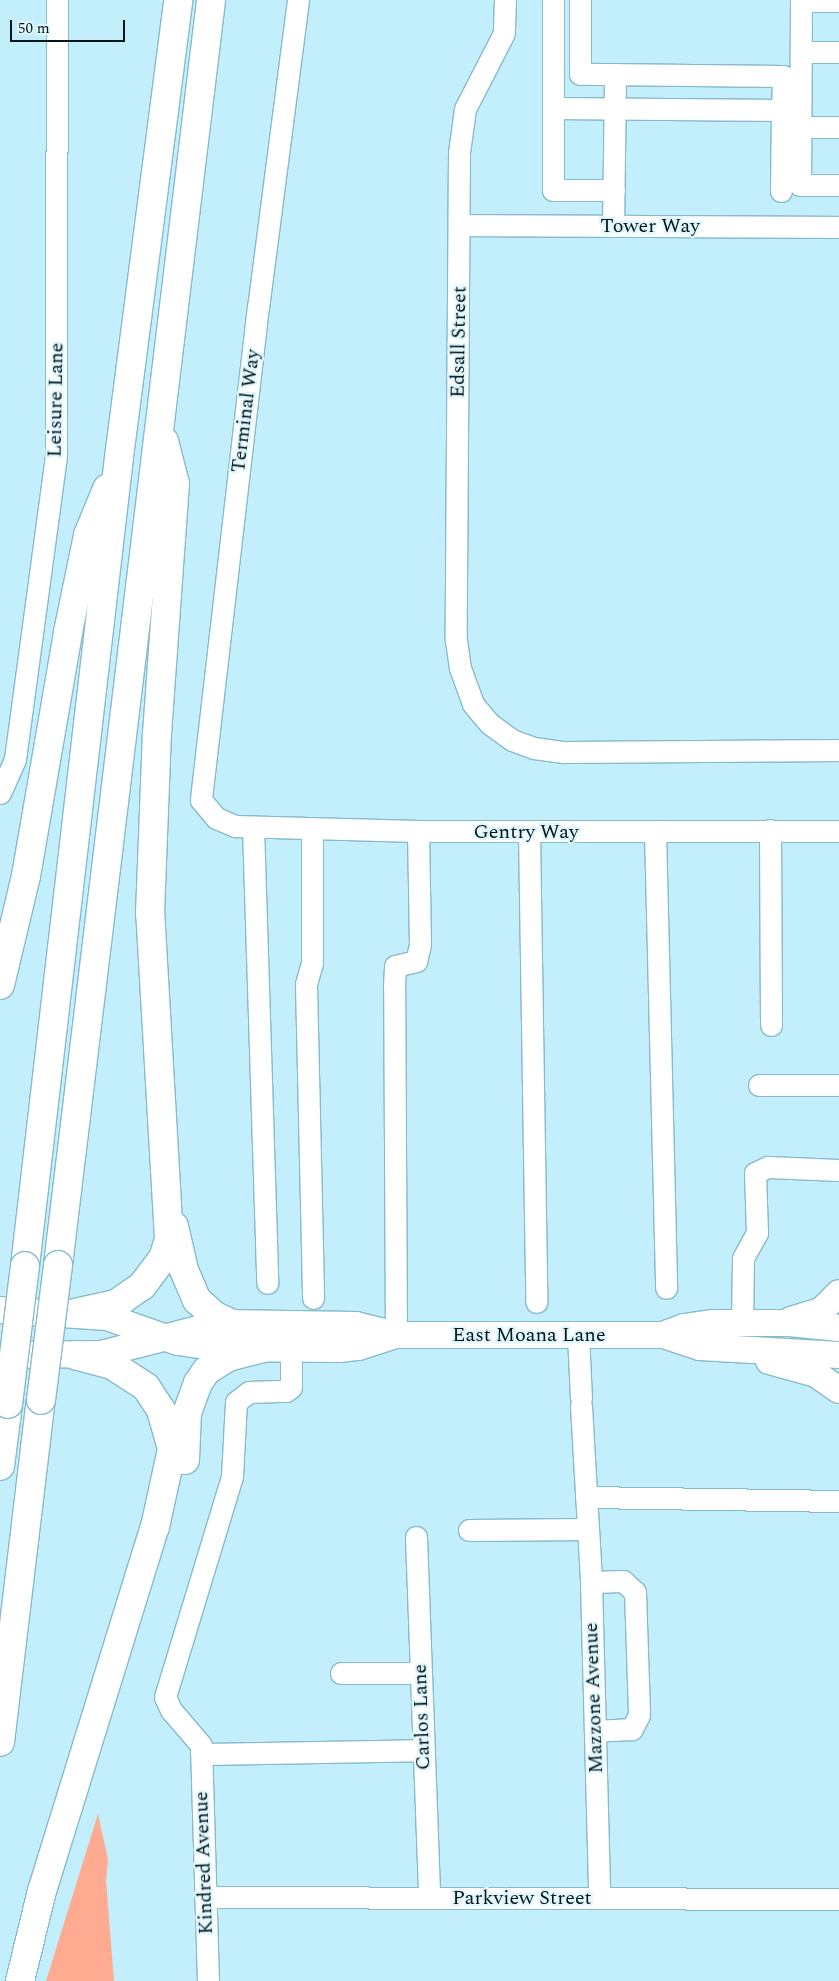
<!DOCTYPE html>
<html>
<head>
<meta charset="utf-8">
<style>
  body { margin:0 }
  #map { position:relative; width:839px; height:1981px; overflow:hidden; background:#c3eefb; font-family:Spectral,serif }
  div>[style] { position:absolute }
  .green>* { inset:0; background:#feab91 }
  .roads { filter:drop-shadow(1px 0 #86bbca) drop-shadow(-1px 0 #86bbca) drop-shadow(0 1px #86bbca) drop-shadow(0 -1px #86bbca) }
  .minor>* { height:21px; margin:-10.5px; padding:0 10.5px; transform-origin:10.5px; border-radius:10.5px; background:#fff }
  .major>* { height:26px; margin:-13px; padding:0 13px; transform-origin:13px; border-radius:13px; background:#fff }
  .highway>* { height:28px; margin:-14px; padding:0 14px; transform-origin:14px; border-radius:14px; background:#fff }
  .bridges { filter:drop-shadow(1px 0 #86bbca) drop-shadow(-1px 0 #86bbca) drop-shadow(0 1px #86bbca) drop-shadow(0 -1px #86bbca) }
  .highway-bridge>* { height:28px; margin:-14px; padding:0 14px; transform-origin:14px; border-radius:14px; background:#fff }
  span { translate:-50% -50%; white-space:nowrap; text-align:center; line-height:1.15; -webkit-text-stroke:4.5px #e2f7fd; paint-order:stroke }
  .street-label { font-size:20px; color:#02161b }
  .scale { position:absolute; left:10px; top:20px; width:115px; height:22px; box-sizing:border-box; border:2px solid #02161b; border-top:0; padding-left:6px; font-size:15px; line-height:18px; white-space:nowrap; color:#02161b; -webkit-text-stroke:4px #e2f7fd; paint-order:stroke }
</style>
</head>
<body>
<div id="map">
  <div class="green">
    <i style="clip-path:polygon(98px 1814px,108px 1860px,106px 1881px,114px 1981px,46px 1981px)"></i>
  </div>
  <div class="roads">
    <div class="minor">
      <i style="left:298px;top:0;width:309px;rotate:97.4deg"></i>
      <i style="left:258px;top:306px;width:497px;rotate:96.6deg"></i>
      <i style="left:201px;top:800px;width:23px;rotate:50deg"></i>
      <i style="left:216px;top:818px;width:21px;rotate:23deg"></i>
      <i style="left:235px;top:826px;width:183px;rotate:1.6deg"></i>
      <i style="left:418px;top:831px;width:421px"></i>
      <i style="left:505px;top:0;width:33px;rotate:92deg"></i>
      <i style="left:504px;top:33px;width:85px;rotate:117.2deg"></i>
      <i style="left:465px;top:109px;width:43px;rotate:97.9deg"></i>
      <i style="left:459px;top:152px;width:488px;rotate:90.4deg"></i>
      <i style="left:456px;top:640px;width:28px;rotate:82deg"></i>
      <i style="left:460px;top:668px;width:38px;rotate:70deg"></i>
      <i style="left:473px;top:704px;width:26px;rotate:50deg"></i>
      <i style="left:490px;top:724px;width:27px;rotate:36deg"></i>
      <i style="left:512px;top:740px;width:23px;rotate:20deg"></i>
      <i style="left:534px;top:748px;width:30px;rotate:8deg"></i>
      <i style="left:564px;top:752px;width:275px;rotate:-0.4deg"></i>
      <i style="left:553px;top:0;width:190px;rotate:90deg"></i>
      <i style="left:553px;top:190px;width:61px"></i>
      <i style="left:839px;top:1px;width:38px;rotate:180deg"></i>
      <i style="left:801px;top:1px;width:184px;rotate:90.3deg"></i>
      <i style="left:800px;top:185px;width:39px"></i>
      <i style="left:801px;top:52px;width:38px"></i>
      <i style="left:553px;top:108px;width:229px;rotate:0.5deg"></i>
      <i style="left:782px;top:110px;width:34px;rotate:-88deg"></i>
      <i style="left:783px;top:76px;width:203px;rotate:-179.4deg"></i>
      <i style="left:580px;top:74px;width:74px;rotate:-90deg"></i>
      <i style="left:801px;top:127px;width:38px"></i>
      <i style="left:781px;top:191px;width:81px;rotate:-89.3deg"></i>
      <i style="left:460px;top:225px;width:379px;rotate:0.3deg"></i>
      <i style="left:613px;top:226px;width:152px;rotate:-89.2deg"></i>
      <i style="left:0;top:793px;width:37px;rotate:-66deg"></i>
      <i style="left:15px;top:759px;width:307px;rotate:-82.3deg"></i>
      <i style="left:56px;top:455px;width:455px;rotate:-89.9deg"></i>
      <i style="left:253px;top:827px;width:456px;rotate:88.2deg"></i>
      <i style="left:312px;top:829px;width:134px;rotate:90deg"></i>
      <i style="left:312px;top:963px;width:22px;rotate:106deg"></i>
      <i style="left:306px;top:984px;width:314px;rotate:88.7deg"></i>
      <i style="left:770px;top:830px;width:195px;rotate:89.7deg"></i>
      <i style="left:655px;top:831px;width:457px;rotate:88.6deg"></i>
      <i style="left:529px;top:832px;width:470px;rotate:89.1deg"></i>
      <i style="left:759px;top:1085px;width:80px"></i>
      <i style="left:742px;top:1323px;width:65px;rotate:-89.1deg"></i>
      <i style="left:743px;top:1258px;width:29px;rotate:-61deg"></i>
      <i style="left:757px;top:1233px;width:60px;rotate:-91.9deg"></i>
      <i style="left:755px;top:1173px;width:14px;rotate:-25deg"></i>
      <i style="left:768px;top:1167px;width:71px;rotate:2.4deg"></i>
      <i style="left:396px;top:1335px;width:349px;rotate:-90.3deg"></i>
      <i style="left:394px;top:986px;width:20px;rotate:-87deg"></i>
      <i style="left:395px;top:966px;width:22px;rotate:-13deg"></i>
      <i style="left:416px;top:961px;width:16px;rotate:-76deg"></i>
      <i style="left:420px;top:945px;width:114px;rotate:-91deg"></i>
      <i style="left:578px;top:1335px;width:63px;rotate:87.3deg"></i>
      <i style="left:581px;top:1406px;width:176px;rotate:86.7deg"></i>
      <i style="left:591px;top:1582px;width:316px;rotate:88.5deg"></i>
      <i style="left:586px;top:1497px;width:253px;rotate:0.9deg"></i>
      <i style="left:469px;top:1530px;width:119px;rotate:-0.5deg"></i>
      <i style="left:416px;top:1537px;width:361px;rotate:87.9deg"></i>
      <i style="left:591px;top:1582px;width:32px;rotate:-2deg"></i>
      <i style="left:623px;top:1581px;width:16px;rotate:43deg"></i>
      <i style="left:635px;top:1592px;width:123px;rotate:88.1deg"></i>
      <i style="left:639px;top:1715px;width:16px;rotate:117deg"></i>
      <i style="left:632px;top:1729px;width:36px;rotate:177deg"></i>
      <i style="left:341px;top:1673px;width:80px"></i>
      <i style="left:201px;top:1754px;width:223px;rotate:-1deg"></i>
      <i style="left:205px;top:1897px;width:634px;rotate:0.18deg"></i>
      <i style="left:208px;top:1981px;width:236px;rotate:-91.7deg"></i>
      <i style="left:201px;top:1745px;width:46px;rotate:-130.6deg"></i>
      <i style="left:171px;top:1710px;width:14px;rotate:-115deg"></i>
      <i style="left:165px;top:1697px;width:231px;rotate:-73.1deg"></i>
      <i style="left:232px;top:1476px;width:74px;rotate:-86.9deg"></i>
      <i style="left:236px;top:1402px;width:16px;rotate:-38deg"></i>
      <i style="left:249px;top:1392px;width:37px;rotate:-2deg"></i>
      <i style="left:286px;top:1391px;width:6px;rotate:-39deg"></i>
      <i style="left:291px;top:1387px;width:39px;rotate:-90deg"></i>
    </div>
    <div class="major">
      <i style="left:0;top:1310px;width:107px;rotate:3.7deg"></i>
      <i style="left:107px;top:1317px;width:75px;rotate:19.4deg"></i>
      <i style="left:178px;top:1342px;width:41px;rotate:8.3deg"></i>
      <i style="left:219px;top:1348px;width:120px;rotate:0.5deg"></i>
      <i style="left:339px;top:1349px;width:20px;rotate:-6deg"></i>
      <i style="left:359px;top:1347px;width:39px;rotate:-18deg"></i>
      <i style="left:791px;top:1320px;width:31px;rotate:-17deg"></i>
      <i style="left:821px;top:1311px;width:25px;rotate:-45deg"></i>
      <i style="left:663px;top:1335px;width:22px;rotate:-21deg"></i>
      <i style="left:684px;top:1327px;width:29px;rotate:-8deg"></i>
      <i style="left:713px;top:1323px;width:76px"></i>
      <i style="left:789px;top:1323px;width:50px;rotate:5.7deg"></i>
      <i style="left:0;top:1355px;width:101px;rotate:-0.6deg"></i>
      <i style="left:101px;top:1354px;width:125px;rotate:-14.4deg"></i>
      <i style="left:222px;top:1323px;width:134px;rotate:0.9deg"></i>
      <i style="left:356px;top:1325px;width:41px;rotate:14deg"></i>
      <i style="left:396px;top:1335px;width:267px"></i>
      <i style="left:663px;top:1335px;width:39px;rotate:18deg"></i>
      <i style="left:700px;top:1347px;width:139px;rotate:3.3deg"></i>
      <i style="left:769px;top:1361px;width:49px;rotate:15.5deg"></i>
      <i style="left:816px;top:1374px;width:28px;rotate:35deg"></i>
    </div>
    <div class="highway">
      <i style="left:0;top:985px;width:112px;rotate:-76.6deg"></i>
      <i style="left:26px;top:876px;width:248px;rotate:-80.2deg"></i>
      <i style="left:68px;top:632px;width:99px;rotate:-78.3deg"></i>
      <i style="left:88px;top:535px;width:50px;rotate:-67.6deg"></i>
      <i style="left:174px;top:1226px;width:45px;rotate:77.2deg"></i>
      <i style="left:184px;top:1270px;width:33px;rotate:67deg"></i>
      <i style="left:197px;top:1300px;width:24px;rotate:42deg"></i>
      <i style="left:215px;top:1316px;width:19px;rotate:25deg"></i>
      <i style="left:58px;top:1265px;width:1274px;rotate:-83.1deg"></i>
      <i style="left:25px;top:1266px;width:814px;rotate:-83.37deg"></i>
      <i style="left:119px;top:457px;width:461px;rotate:-82.6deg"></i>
      <i style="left:75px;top:1313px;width:42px;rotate:-12.4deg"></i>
      <i style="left:116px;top:1304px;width:32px;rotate:-35deg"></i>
      <i style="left:142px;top:1286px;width:35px;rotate:-53deg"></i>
      <i style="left:163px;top:1258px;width:20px;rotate:-72deg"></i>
      <i style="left:169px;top:1239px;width:326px;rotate:-93.3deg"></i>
      <i style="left:150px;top:914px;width:180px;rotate:-87.8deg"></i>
      <i style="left:157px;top:734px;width:251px;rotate:-85.9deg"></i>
      <i style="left:175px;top:484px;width:44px;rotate:-104.3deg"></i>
      <i style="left:185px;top:1460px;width:47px;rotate:-87.6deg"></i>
      <i style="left:187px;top:1413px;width:32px;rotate:-70deg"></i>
      <i style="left:198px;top:1383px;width:14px;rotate:-56deg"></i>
      <i style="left:206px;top:1371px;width:26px;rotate:-32deg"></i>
      <i style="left:228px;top:1357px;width:36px;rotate:-14deg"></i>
      <i style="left:0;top:1466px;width:63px;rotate:-82.6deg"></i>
      <i style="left:0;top:1742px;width:344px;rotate:-83.2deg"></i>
      <i style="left:20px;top:1981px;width:93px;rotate:-76.3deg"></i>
      <i style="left:42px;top:1891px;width:381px;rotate:-72.8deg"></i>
      <i style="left:155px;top:1527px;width:80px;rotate:-77.7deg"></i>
      <i style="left:172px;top:1449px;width:41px;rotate:-105.8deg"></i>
      <i style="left:161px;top:1410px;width:27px;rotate:-123deg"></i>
      <i style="left:146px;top:1387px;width:40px;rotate:-147.1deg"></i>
      <i style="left:112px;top:1365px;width:38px;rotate:-165deg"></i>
    </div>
  </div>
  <div class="bridges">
    <div class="highway-bridge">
      <i style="left:41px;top:1400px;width:136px;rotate:-82.8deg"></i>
      <i style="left:8px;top:1404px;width:139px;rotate:-83deg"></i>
    </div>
  </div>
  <div class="street-label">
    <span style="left:650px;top:226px">Tower Way</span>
    <span style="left:459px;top:342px;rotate:-89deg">Edsall Street</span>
    <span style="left:56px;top:400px;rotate:-89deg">Leisure Lane</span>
    <span style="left:246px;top:411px;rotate:-83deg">Terminal Way</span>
    <span style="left:526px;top:832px">Gentry Way</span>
    <span style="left:529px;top:1335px">East Moana Lane</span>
    <span style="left:594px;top:1698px;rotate:-92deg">Mazzone Avenue</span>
    <span style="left:422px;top:1717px;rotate:-92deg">Carlos Lane</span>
    <span style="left:204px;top:1863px;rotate:-92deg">Kindred Avenue</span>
    <span style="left:522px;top:1898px">Parkview Street</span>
  </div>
  <div class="scale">50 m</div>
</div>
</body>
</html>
